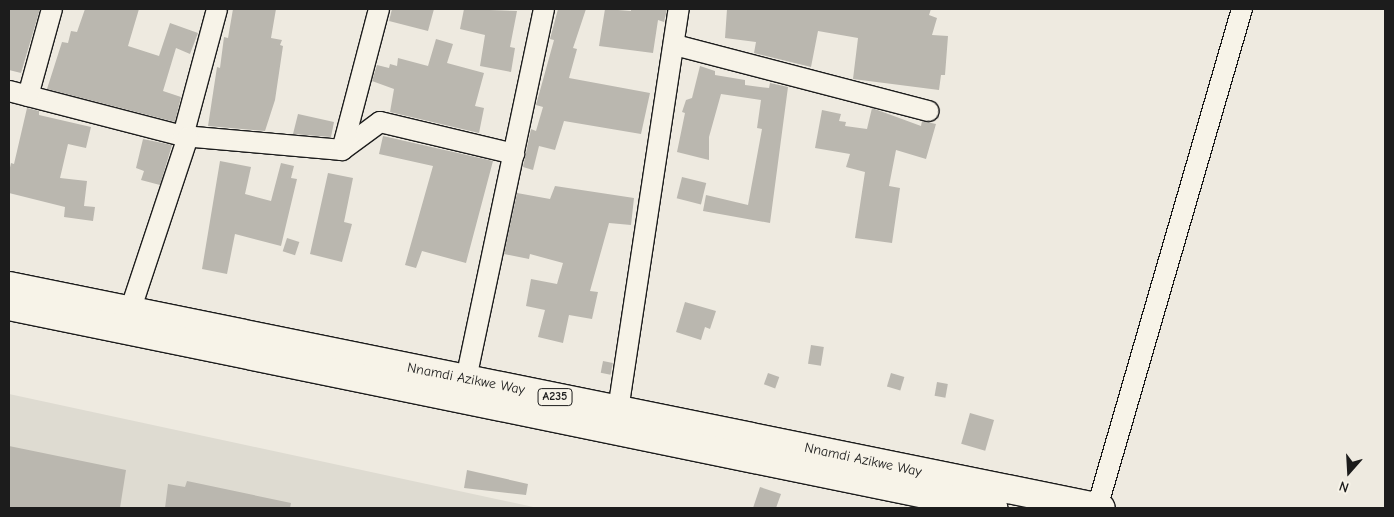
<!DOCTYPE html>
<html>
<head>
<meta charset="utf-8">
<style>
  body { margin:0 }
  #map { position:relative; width:1394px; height:517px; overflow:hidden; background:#eeeae0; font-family:"Comic Neue",sans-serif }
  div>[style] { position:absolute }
  .built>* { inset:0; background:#dedbd1 }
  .building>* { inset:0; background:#bab7af; transform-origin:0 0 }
  .roads { filter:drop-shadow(1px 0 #1c1c1c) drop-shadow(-1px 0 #1c1c1c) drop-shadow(0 1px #1c1c1c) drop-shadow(0 -1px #1c1c1c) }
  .minor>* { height:20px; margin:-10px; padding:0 10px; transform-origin:10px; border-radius:10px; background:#f7f3e8 }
  .highway>* { height:28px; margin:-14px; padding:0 14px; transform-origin:14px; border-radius:14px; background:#f7f3e8 }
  span { translate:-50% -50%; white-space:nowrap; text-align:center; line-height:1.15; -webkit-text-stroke:5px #f7f3e8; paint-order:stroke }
  .shield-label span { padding:1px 4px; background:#f7f3e8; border:1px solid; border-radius:4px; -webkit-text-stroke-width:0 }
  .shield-label { font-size:12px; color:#1c1c1c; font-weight:700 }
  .street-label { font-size:14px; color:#1c1c1c }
  .frame { position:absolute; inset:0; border:10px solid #1c1c1c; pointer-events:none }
  .north { position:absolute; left:1324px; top:447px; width:50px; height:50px; -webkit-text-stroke:4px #f7f3e8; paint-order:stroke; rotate:199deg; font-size:14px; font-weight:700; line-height:20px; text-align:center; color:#1c1c1c }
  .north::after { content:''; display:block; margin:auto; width:18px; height:22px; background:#1c1c1c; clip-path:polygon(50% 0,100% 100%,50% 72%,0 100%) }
</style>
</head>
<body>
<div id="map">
  <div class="built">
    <i style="clip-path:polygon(9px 394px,538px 508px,9px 508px)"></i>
  </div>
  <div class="building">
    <i style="clip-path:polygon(9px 9px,40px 9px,21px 73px,9px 70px)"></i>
    <i style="clip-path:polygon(85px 9px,139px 9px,128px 46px,159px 56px,170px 23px,198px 33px,190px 54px,176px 48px,163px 91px,181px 97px,175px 122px,47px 89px,62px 42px,68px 43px,71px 31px,77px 32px)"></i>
    <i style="clip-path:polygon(233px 9px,276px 9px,271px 38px,282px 40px,280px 45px,283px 46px,275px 100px,265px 131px,208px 126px,217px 67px,220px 68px,224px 37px,228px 38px)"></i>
    <i style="clip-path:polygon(392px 9px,434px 9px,428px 31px,389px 21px)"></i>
    <i style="clip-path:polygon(464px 9px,517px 11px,510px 47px,515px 48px,511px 72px,480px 66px,485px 35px,460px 29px)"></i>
    <i style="clip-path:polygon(558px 9px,586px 9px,573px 48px,577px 49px,569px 78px,650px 93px,641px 134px,564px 121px,555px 150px,539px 146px,533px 170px,523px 167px,531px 129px,536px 131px,543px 107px,536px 105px,554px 40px,550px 39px)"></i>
    <i style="clip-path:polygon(605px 9px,631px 11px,631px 9px,667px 9px,664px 22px,658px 20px,653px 53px,599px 46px)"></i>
    <i style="clip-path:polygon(727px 9px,931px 9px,929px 15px,937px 18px,932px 35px,948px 36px,945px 75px,941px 75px,939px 90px,853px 79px,858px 38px,818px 31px,811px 67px,754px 53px,756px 42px,725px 38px)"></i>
    <i style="clip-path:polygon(436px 39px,453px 44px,447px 63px,484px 73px,475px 106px,484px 108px,479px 133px,390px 112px,394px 89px,372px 81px,377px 65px,389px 68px,390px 64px,397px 66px,398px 58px,428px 66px)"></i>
    <i style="clip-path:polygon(700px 66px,715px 71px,715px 75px,745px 80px,745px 85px,769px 88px,770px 83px,788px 87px,770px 223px,703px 211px,706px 195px,748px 205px,762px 129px,757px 128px,761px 100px,721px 94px,709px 137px,709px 160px,677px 152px,685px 113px,682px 112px,686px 100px,692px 98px)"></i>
    <i style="clip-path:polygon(27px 108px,39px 111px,39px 115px,91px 127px,86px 148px,68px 144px,60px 178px,87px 181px,84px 206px,95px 207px,93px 221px,64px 217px,65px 207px,9px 193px,9px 172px,11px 163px,14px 164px)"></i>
    <i style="clip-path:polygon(872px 108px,921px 126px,922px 121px,936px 124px,926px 159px,896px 150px,889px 186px,900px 188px,892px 243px,855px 238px,865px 172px,846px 167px,850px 154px,815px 148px,822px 110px,841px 114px,839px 121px,846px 122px,845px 126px,867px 129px)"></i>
    <i style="clip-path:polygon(298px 114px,334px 122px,331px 137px,293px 134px)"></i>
    <i style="clip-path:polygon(383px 136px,493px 161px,466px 263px,422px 251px,416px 268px,405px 265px,433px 166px,379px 154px)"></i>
    <i style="clip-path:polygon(143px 139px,172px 145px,160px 185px,141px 180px,144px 171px,136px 168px)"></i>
    <i style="clip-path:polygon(220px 161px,251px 167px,245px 194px,271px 201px,281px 163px,294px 166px,291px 178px,297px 179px,281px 246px,235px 234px,227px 274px,202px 269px)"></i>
    <i style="clip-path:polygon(328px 173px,353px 178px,344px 222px,352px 224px,342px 262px,310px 254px)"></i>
    <i style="left:682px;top:177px;width:25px;height:22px;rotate:14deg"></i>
    <i style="clip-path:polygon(555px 186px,634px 198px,631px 225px,609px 223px,590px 291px,598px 292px,592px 319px,569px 315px,563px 343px,538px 337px,545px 310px,526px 306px,531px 279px,557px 284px,563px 263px,530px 254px,529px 259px,504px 254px,517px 193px,550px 199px)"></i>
    <i style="left:287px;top:238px;width:13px;height:14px;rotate:18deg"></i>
    <i style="clip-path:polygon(685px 302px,716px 311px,710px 329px,705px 327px,701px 340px,676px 332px)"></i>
    <i style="left:811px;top:345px;width:13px;height:19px;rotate:9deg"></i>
    <i style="left:603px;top:361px;width:10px;height:12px;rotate:11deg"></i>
    <i style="left:768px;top:373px;width:12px;height:12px;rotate:20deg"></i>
    <i style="left:891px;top:373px;width:14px;height:14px;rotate:17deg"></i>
    <i style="left:937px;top:382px;width:11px;height:14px;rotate:10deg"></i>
    <i style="left:970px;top:413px;width:25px;height:32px;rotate:16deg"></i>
    <i style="clip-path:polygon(9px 446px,126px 470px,120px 508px,9px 508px)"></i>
    <i style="clip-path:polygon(467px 470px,528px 484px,526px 495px,464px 488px)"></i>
    <i style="clip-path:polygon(187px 481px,291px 503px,290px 508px,165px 508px,168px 484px,185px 487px)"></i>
    <i style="clip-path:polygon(760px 487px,781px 494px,776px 508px,753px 508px)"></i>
  </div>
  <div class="roads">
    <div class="minor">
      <i style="left:675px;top:45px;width:262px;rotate:14.6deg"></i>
      <i style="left:9px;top:91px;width:180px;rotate:14.5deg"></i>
      <i style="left:183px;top:136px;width:160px;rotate:5deg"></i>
      <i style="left:342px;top:150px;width:47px;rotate:-36.4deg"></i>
      <i style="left:380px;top:122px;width:138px;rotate:13.4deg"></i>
      <i style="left:28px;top:96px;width:90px;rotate:-74.6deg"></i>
      <i style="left:183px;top:136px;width:131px;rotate:-75deg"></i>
      <i style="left:342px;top:150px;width:146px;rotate:-75.3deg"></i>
      <i style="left:130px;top:311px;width:183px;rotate:-71.6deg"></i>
      <i style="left:466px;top:379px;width:378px;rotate:-78.1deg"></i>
      <i style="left:618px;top:410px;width:406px;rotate:-81.4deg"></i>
      <i style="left:1097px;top:508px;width:520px;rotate:-73.8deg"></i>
    </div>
    <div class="highway">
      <i style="left:9px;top:286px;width:1114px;rotate:11.49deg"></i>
      <i style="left:9px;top:306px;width:1005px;rotate:11.6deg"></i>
    </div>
  </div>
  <div class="shield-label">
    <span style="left:555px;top:397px">A235</span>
  </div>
  <div class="street-label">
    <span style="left:466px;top:379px;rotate:11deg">Nnamdi Azikwe Way</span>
    <span style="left:863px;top:460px;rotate:12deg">Nnamdi Azikwe Way</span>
  </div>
  <div class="frame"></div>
  <div class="north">N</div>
</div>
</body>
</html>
